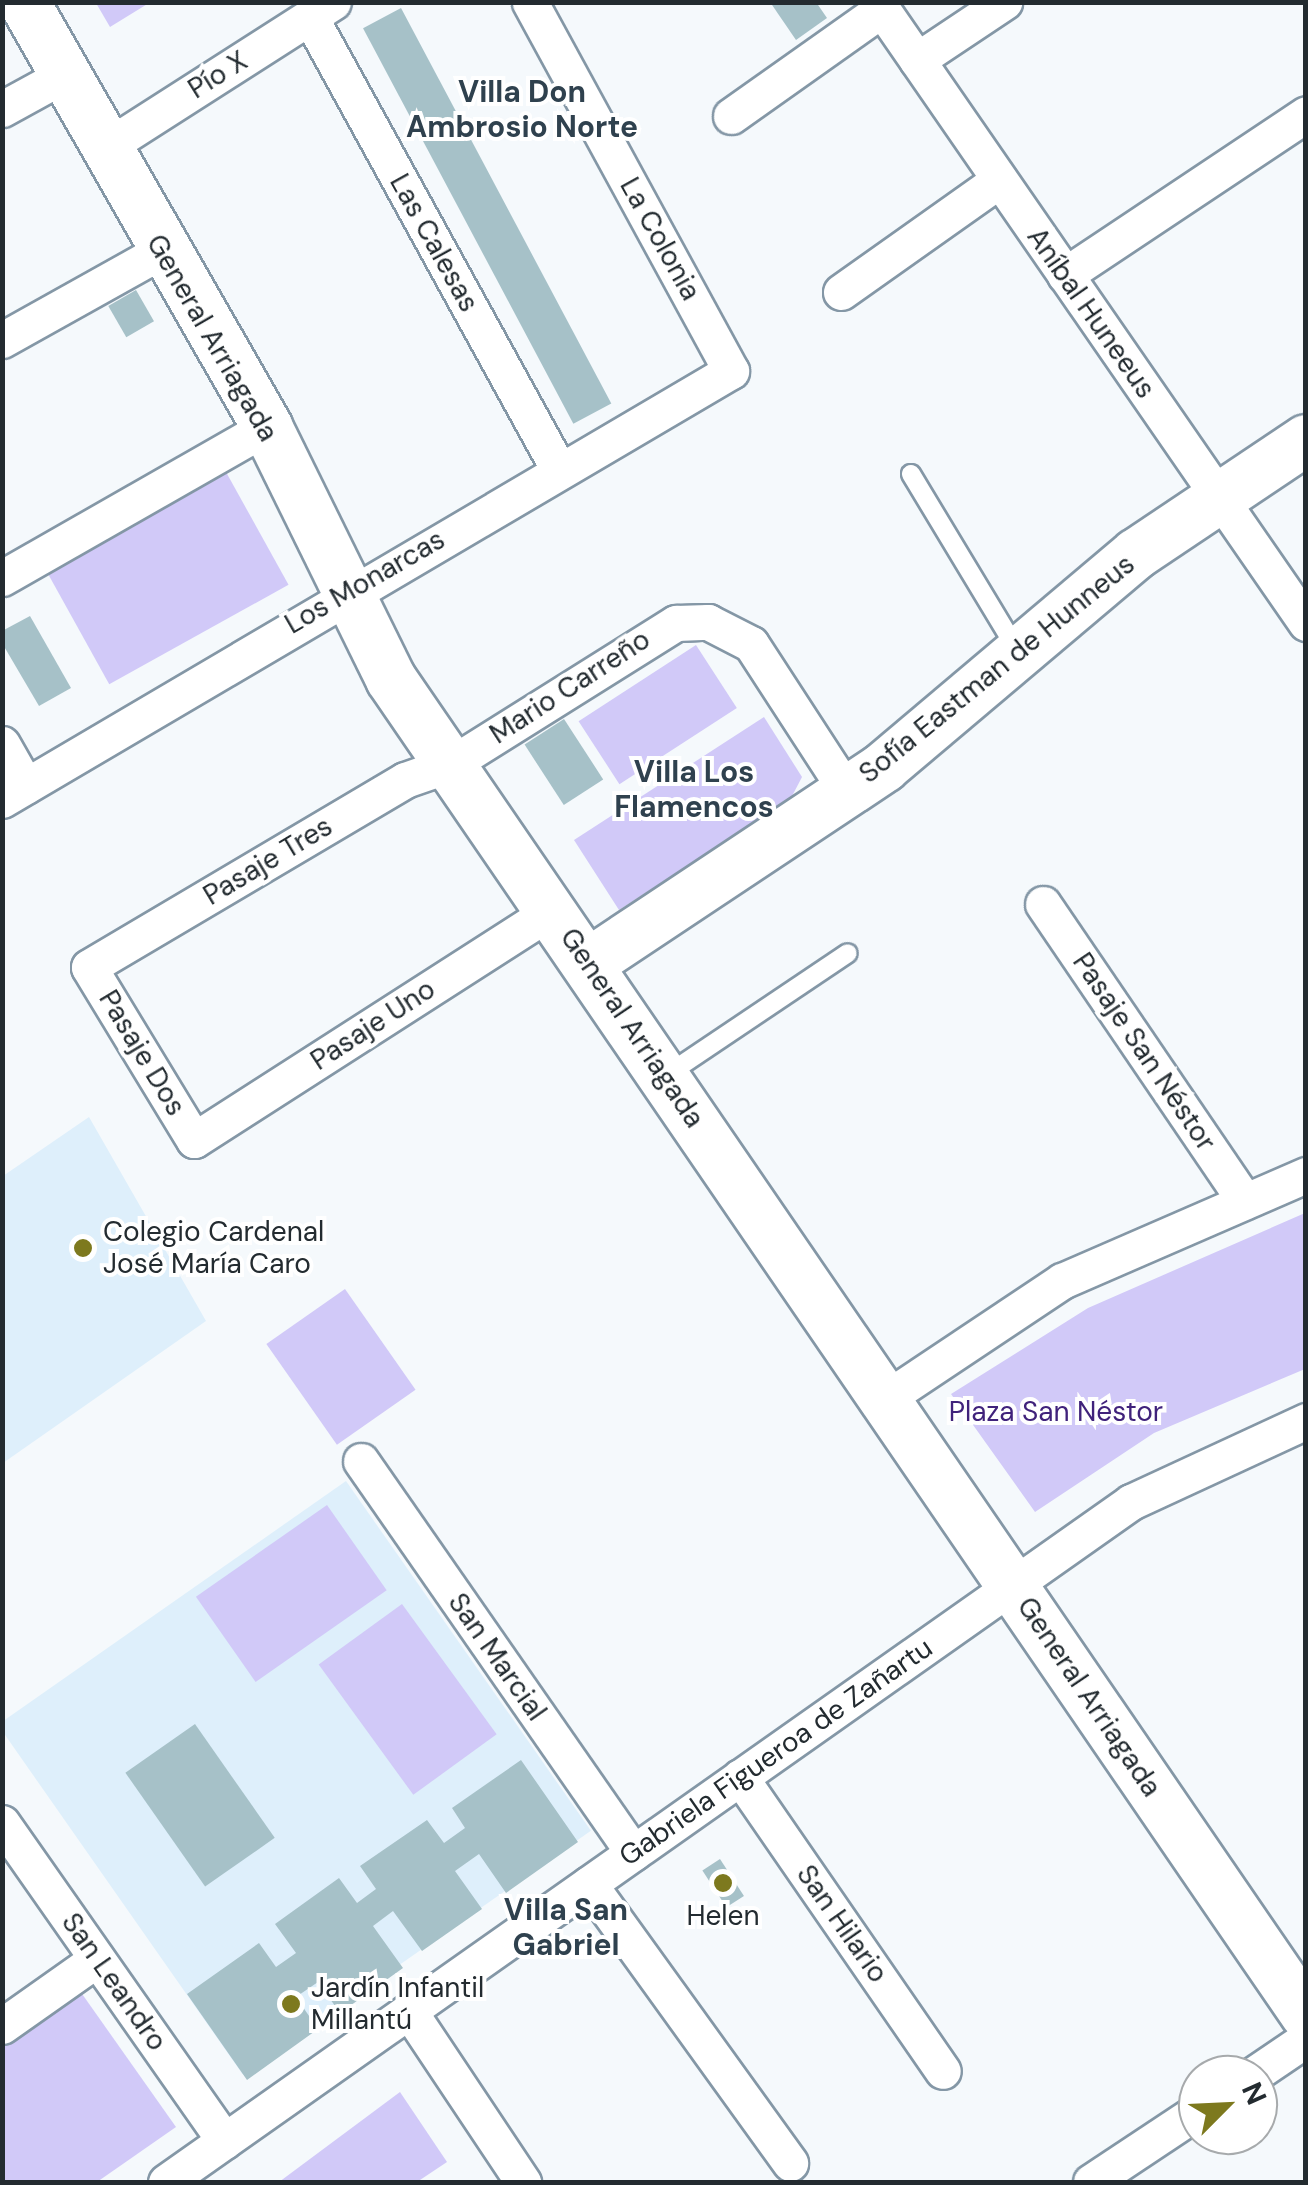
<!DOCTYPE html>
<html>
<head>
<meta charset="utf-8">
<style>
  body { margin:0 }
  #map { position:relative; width:1308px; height:2185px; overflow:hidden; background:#f5f9fc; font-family:"DM Sans",sans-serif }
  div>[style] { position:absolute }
  .built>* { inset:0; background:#deeffb; transform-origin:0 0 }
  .green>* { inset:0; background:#d1c9f8; transform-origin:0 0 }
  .building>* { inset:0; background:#a6c1c8; transform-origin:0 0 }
  .roads { filter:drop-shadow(2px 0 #8497a6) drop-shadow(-2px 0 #8497a6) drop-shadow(0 2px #8497a6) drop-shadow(0 -2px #8497a6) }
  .lane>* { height:18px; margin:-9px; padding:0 9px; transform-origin:9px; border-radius:9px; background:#fff }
  .street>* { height:35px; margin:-17.5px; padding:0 17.5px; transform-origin:17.5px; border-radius:17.5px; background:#fff }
  .secondary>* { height:50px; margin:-25px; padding:0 25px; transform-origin:25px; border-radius:25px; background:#fff }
  .dots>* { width:28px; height:28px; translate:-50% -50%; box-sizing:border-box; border:5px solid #fff; border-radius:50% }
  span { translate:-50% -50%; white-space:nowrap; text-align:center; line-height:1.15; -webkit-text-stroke:8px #fff; paint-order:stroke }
  .street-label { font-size:28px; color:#232b30 }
  .poi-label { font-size:28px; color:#232b30 }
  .left { translate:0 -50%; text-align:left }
  .park-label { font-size:28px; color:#40227b }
  .neighbourhood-label { font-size:30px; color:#2f414e; font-weight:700 }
  .frame { position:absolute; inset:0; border:5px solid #232b30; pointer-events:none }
  .north { position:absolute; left:1178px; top:2055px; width:100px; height:100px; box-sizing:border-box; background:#fff; border:2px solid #a7aaac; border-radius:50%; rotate:66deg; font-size:28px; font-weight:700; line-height:40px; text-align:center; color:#232b30 }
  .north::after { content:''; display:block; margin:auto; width:35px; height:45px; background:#7d791e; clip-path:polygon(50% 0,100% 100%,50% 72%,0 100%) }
</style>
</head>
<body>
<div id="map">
  <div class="built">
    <i style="clip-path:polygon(89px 1117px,206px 1321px,3px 1463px,3px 1176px)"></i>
    <i style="left:346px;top:1481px;width:427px;height:425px;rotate:55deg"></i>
  </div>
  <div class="green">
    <i style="clip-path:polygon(96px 3px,149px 3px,110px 27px)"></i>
    <i style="left:226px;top:472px;width:129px;height:205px;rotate:61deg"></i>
    <i style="left:696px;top:645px;width:75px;height:140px;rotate:57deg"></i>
    <i style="clip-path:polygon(764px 717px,802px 777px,790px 800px,619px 910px,574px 840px)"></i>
    <i style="clip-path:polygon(1305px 1213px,1305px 1369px,1154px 1433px,1035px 1512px,951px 1394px,1088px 1308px)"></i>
    <i style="left:345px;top:1289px;width:123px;height:96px;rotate:55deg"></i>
    <i style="left:327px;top:1505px;width:104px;height:160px;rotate:55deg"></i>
    <i style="left:402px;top:1604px;width:161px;height:103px;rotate:54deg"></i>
    <i style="clip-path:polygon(80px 1991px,176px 2127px,97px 2182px,3px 2182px,2px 2046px)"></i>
    <i style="clip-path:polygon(400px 2092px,447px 2162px,417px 2182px,279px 2182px)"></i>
  </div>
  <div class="building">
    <i style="clip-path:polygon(770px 2px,816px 2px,827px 18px,796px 40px)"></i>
    <i style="left:401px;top:8px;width:448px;height:43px;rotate:62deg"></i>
    <i style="left:136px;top:290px;width:36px;height:32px;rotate:60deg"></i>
    <i style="clip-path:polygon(30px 616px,71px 688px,39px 706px,2px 643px,2px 631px)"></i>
    <i style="left:564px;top:719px;width:72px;height:47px;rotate:57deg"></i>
    <i style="left:195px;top:1724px;width:139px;height:85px;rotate:55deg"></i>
    <i style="clip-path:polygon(521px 1760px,578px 1842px,506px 1893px,479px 1854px,455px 1871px,482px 1909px,422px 1951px,393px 1911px,373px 1926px,403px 1968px,340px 2013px,318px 1982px,296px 1997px,318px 2029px,247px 2080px,187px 1994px,259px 1943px,276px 1967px,296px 1953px,275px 1924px,339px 1878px,357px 1903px,376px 1889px,360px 1866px,427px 1820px,444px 1843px,465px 1828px,452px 1808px)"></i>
    <i style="left:720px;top:1859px;width:44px;height:21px;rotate:57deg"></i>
  </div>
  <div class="roads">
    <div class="lane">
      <i style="left:911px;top:474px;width:205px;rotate:58.9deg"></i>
      <i style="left:665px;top:1076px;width:220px;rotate:-33.9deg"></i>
    </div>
    <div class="street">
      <i style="left:877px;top:2px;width:755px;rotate:55.36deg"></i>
      <i style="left:310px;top:17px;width:517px;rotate:61.2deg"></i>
      <i style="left:917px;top:60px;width:105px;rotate:-33.7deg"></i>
      <i style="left:2px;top:109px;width:71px;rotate:-28.7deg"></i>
      <i style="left:731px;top:116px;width:185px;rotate:-35.3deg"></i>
      <i style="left:103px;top:149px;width:273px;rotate:-32.6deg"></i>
      <i style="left:1065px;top:275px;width:290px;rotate:-33.7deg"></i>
      <i style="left:841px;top:292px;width:194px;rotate:-35.3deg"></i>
      <i style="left:2px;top:340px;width:182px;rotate:-29.2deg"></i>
      <i style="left:2px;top:578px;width:305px;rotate:-29.7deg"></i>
      <i style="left:2px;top:744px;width:48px;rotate:60.3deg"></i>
      <i style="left:2px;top:800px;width:846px;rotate:-30.48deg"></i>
      <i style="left:731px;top:371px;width:420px;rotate:-118.6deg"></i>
      <i style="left:1043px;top:904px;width:359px;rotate:55.8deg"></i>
      <i style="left:551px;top:911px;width:424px;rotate:147.3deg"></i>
      <i style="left:194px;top:1140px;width:202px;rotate:-121.3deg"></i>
      <i style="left:89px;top:967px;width:367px;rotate:-30.6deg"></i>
      <i style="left:405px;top:780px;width:49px;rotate:-19.2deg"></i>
      <i style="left:451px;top:764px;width:266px;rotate:-32.1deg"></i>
      <i style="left:676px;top:623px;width:32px;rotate:-2deg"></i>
      <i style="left:708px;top:622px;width:48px;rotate:27.1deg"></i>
      <i style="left:751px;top:644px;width:176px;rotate:57deg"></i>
      <i style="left:885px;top:1399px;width:213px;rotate:-33.7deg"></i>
      <i style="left:1062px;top:1281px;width:266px;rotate:-23.5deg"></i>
      <i style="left:361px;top:1461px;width:477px;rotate:55.2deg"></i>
      <i style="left:740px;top:1777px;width:357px;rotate:55.4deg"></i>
      <i style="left:2px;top:1823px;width:388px;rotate:55deg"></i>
      <i style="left:589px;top:1884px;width:344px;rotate:54.2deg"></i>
      <i style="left:409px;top:2011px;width:206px;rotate:56.3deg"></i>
      <i style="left:2px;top:2026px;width:116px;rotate:-35.2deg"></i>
      <i style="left:1253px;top:2075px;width:64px;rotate:-34.2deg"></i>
      <i style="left:166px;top:2182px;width:1181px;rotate:-35.17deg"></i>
      <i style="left:1131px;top:1502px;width:193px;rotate:-24.8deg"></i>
      <i style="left:1091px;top:2182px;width:128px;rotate:-33.6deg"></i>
    </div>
    <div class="secondary">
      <i style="left:24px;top:2px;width:490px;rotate:60.2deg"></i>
      <i style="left:267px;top:427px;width:281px;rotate:63.8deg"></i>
      <i style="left:391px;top:679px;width:1619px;rotate:55.59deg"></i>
      <i style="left:588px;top:964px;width:356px;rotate:-33.6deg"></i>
      <i style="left:884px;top:767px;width:330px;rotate:-40.2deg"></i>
      <i style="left:1136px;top:554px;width:205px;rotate:-33.8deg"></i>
    </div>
  </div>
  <div class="dots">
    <i style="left:83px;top:1248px;background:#7d791e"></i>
    <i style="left:723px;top:1883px;background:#7d791e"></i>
    <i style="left:291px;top:2004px;background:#7d791e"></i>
  </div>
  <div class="street-label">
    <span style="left:218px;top:75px;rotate:-32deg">Pío X</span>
    <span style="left:660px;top:239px;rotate:61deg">La Colonia</span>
    <span style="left:434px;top:243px;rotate:61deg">Las Calesas</span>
    <span style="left:1091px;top:313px;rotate:55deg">Aníbal Huneeus</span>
    <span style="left:212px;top:338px;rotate:60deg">General Arriagada</span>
    <span style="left:365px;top:582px;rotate:-30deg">Los Monarcas</span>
    <span style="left:997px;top:669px;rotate:-39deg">Sofía Eastman de Hunneus</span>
    <span style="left:570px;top:687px;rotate:-33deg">Mario Carreño</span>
    <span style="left:268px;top:861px;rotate:-31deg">Pasaje Tres</span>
    <span style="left:373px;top:1025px;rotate:-33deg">Pasaje Uno</span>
    <span style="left:632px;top:1028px;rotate:56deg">General Arriagada</span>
    <span style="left:1144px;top:1052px;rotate:56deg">Pasaje San Néstor</span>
    <span style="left:142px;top:1053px;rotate:59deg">Pasaje Dos</span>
    <span style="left:497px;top:1657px;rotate:55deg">San Marcial</span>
    <span style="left:1089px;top:1697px;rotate:56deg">General Arriagada</span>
    <span style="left:776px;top:1752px;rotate:-35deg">Gabriela Figueroa de Zañartu</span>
    <span style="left:842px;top:1924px;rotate:55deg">San Hilario</span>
    <span style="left:114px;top:1982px;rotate:55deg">San Leandro</span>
  </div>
  <div class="poi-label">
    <span class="left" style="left:103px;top:1248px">Colegio Cardenal<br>José María Caro</span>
    <span style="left:723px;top:1916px">Helen</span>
    <span class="left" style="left:311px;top:2004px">Jardín Infantil<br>Millantú</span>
  </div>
  <div class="park-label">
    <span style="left:1056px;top:1412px">Plaza San Néstor</span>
  </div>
  <div class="neighbourhood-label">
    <span style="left:522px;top:109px">Villa Don<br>Ambrosio Norte</span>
    <span style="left:694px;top:789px">Villa Los<br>Flamencos</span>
    <span style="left:566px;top:1927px">Villa San<br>Gabriel</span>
  </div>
  <div class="frame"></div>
  <div class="north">N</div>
</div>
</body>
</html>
